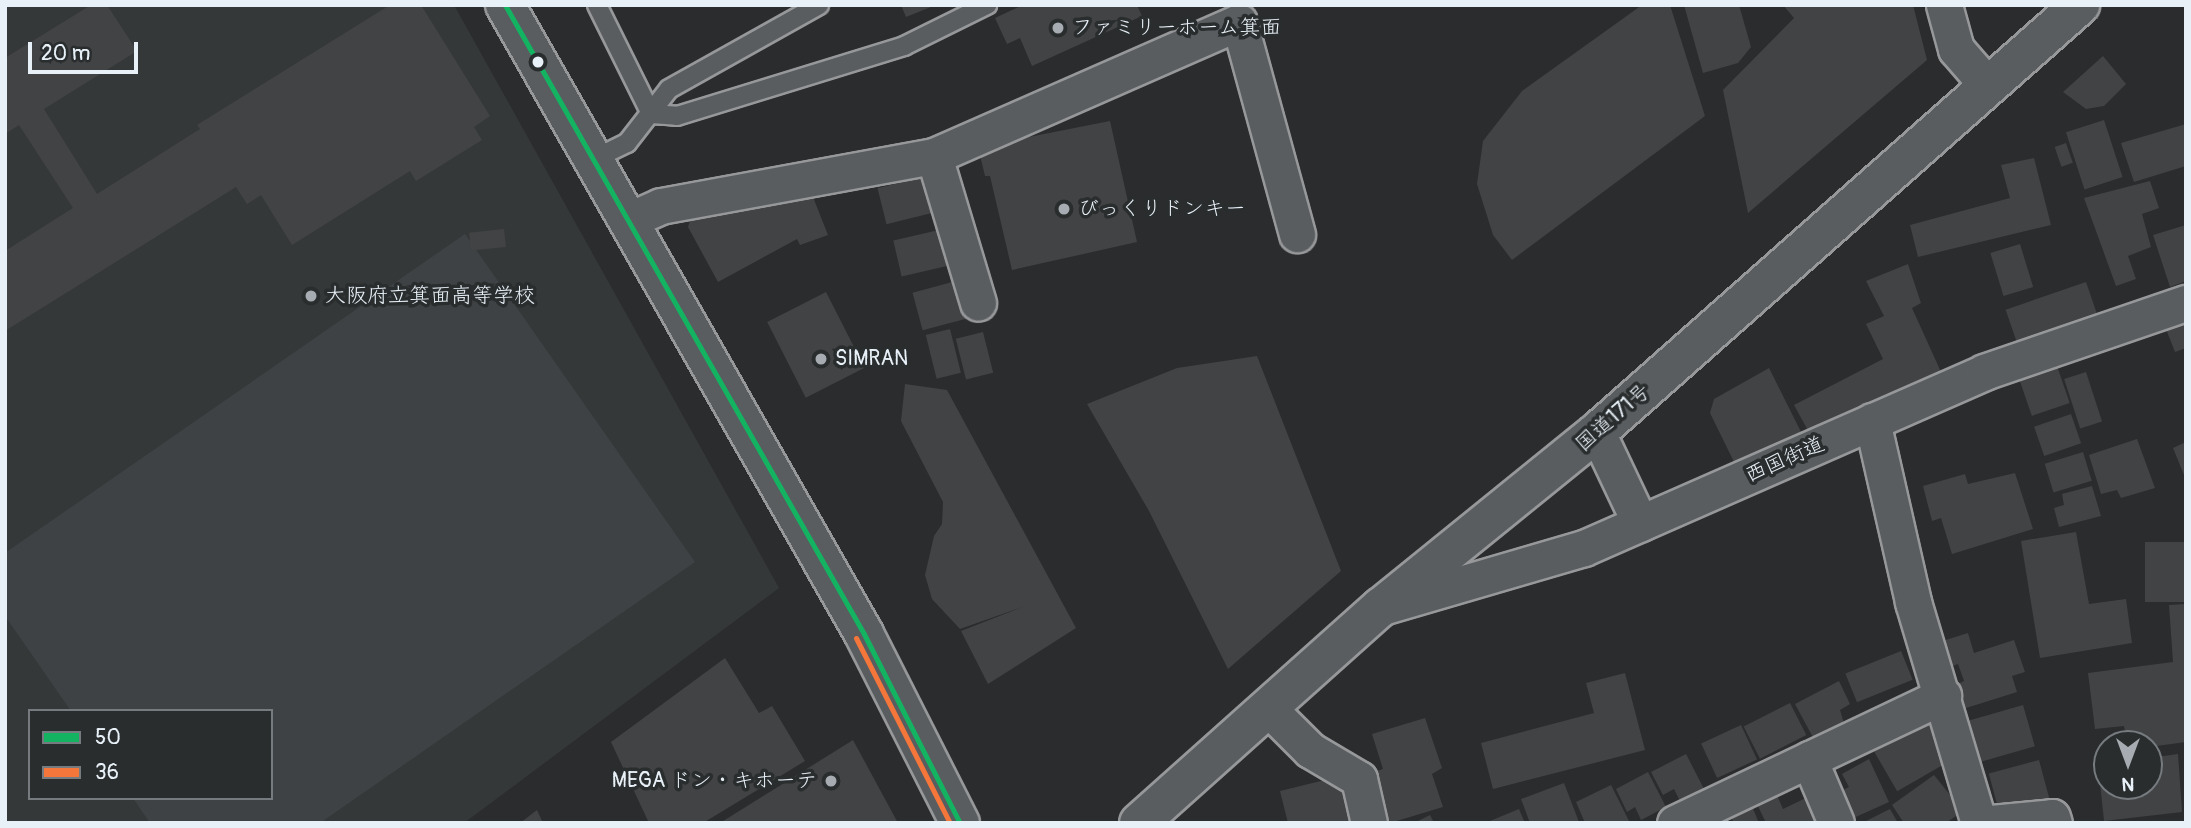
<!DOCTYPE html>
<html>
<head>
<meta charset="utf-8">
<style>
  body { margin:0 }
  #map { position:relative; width:2191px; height:828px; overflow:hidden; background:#2b2c2d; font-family:Pangolin,"Klee One",sans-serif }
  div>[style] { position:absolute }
  .built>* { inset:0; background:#353839 }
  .green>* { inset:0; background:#3f4244 }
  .building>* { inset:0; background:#424344; transform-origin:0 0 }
  .roads { filter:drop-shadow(2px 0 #96989a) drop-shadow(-2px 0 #96989a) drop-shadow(0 2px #96989a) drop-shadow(0 -2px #96989a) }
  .lane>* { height:18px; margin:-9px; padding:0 9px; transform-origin:9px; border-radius:9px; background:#5a5d60 }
  .street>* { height:35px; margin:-17.5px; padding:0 17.5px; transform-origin:17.5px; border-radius:17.5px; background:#5a5d60 }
  .primary>* { height:38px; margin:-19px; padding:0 19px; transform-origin:19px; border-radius:19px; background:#5a5d60 }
  .highway>* { height:38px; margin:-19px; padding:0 19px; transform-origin:19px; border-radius:19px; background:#5a5d60 }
  .bus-1>* { height:5px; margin:-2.5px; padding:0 2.5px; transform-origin:2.5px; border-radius:2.5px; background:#13b361 }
  .bus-2>* { height:5px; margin:-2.5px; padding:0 2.5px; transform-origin:2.5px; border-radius:2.5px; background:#f5763a }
  .dots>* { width:19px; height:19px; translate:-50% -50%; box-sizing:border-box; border:4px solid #2a2d2e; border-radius:50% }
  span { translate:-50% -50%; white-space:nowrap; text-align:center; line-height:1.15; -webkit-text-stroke:7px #2a2d2e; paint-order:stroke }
  .poi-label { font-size:21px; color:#e8f1f8 }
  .left { translate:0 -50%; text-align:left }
  .right { translate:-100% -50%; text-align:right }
  .street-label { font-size:21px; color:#e8f1f8 }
  .frame { position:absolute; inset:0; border:7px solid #e8f1f8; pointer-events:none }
  .legend { position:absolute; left:28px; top:709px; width:245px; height:91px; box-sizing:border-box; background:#2a2d2e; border:2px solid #767b7f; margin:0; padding:9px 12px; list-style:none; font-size:21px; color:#e8f1f8 }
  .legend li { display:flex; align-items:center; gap:14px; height:35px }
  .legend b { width:35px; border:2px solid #767b7f }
  .north { position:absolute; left:2093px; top:730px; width:70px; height:70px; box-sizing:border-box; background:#2a2d2e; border:2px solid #767b7f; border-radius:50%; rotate:180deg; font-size:19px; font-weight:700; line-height:28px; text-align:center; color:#e8f1f8 }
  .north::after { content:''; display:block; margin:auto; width:24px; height:32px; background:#a6acb1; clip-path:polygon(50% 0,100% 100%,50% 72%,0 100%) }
  .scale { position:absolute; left:28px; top:42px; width:110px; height:32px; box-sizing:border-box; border:4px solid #e8f1f8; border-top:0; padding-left:9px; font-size:21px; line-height:24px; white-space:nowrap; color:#e8f1f8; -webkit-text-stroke:5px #2a2d2e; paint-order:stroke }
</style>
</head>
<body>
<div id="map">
  <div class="built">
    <i style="clip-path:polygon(evenodd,5px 5px,454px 5px,779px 588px,464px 823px,5px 823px,5px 5px,30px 711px,271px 711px,271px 798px,30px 798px,30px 711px)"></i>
  </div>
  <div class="green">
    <i style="clip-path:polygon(465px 234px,695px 562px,320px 823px,150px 823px,133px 798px,271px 798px,271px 711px,71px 711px,5px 616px,5px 553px)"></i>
  </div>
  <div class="building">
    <i style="clip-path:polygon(91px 5px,107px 5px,137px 51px,44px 109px,97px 194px,200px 129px,197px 125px,390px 5px,421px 5px,490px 116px,474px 127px,482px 140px,416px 181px,410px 171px,292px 245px,261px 195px,247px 204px,236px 187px,5px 331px,5px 251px,73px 208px,19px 125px,5px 134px,5px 58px)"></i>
    <i style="clip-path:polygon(901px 5px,936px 5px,906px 17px)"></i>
    <i style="clip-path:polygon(1023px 5px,1137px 5px,1142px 16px,1032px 66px,1020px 38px,1007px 44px,995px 18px)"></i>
    <i style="clip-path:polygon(1642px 5px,1670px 5px,1705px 116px,1512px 260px,1493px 235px,1477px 184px,1483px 141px,1522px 91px)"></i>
    <i style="clip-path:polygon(1684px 5px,1739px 5px,1751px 47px,1738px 63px,1703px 73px)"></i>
    <i style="clip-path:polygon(1783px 5px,1913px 5px,1927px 60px,1748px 213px,1723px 90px,1794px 18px)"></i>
    <i style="clip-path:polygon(2103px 56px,2126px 84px,2104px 106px,2086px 109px,2063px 92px)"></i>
    <i style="left:2104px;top:120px;width:60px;height:40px;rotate:72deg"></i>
    <i style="clip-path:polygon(1110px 121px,1137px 242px,1012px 270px,990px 176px,985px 176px,978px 147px)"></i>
    <i style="clip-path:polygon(2186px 124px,2186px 166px,2134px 182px,2121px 143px)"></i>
    <i style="left:2066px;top:143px;width:21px;height:12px;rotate:71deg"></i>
    <i style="clip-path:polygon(2034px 158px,2051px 225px,1918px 257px,1910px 225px,2010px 198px,2001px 165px)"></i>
    <i style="left:927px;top:176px;width:37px;height:51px;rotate:76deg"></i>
    <i style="clip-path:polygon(2150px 181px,2159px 208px,2142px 214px,2151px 247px,2128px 256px,2136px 279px,2116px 286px,2084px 198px)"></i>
    <i style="clip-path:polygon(811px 192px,828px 235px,800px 245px,797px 239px,718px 282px,688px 227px,692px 214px)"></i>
    <i style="clip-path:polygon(2186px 225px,2186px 281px,2170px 287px,2153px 235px)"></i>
    <i style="left:504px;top:229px;width:18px;height:35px;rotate:84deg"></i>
    <i style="left:943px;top:229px;width:37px;height:51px;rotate:77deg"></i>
    <i style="left:2020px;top:244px;width:45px;height:31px;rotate:73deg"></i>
    <i style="clip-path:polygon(1908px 264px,1921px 303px,1912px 308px,1941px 372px,1811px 436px,1794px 405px,1883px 359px,1866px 324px,1884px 316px,1866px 281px)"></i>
    <i style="left:956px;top:281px;width:39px;height:45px;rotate:75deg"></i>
    <i style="left:2086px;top:282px;width:42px;height:85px;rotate:71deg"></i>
    <i style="left:826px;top:292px;width:85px;height:66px;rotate:63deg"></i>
    <i style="clip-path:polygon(2186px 316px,2186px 348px,2175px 352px,2164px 324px)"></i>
    <i style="left:950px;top:329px;width:45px;height:25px;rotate:76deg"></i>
    <i style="left:983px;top:332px;width:42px;height:28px;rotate:76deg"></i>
    <i style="clip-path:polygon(1257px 356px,1341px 571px,1228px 669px,1149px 511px,1087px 404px,1177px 368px)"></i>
    <i style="left:2057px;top:366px;width:39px;height:40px;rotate:71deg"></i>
    <i style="clip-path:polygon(1769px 368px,1801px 432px,1735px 464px,1710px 413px,1714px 399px)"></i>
    <i style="left:2086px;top:372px;width:52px;height:23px;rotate:72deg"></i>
    <i style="clip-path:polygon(905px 384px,947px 390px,1076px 628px,988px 684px,961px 631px,1025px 606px,960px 629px,932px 599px,925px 575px,934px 536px,942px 524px,943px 502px,901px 421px)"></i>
    <i style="left:2071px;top:414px;width:31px;height:39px;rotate:71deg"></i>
    <i style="clip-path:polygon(2137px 439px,2155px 488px,2121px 498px,2117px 490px,2101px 494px,2089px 455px)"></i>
    <i style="clip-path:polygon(2186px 442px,2186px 480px,2173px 448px)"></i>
    <i style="left:2083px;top:452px;width:30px;height:40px;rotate:73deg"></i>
    <i style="clip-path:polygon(2015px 473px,2033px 529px,1952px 554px,1941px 518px,1932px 521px,1923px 486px,1965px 474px,1968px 484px)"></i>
    <i style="clip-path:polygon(2092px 486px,2101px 516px,2059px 527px,2054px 508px,2064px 505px,2062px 494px)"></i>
    <i style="clip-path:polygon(2076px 532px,2089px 604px,2126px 599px,2132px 643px,2040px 658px,2021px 541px)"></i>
    <i style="left:2145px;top:542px;width:41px;height:60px"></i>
    <i style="clip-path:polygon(2186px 604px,2186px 742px,2149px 747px,2127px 744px,2124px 726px,2095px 729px,2088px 673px,2173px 662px,2169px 605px)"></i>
    <i style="clip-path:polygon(1968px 633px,1974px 653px,2014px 640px,2025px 672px,2012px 676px,2017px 692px,1963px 709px,1955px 685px,1964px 681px,1958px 664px,1945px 669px,1936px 643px)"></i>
    <i style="left:1901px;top:651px;width:31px;height:60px;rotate:68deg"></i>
    <i style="clip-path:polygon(725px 658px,759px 713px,772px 706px,805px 761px,703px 823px,649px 823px,611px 742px)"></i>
    <i style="clip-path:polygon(1625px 673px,1645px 750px,1493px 789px,1481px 743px,1594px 713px,1586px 683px)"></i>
    <i style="clip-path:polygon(1839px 681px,1850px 704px,1840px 710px,1845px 727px,1816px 743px,1795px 704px)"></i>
    <i style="left:1790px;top:703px;width:36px;height:52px;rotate:63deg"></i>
    <i style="left:2023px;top:705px;width:43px;height:56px;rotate:74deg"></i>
    <i style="clip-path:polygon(1425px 718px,1442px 768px,1432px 774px,1443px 807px,1390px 823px,1374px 772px,1383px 769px,1372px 734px)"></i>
    <i style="left:1927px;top:721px;width:46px;height:61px;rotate:60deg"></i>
    <i style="left:1741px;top:725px;width:38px;height:44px;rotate:65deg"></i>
    <i style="clip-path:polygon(853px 740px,898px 823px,720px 823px)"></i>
    <i style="clip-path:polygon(1686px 754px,1704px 789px,1680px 801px,1674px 789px,1663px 795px,1651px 772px)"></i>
    <i style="clip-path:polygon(2178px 754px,2182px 812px,2104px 821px,2098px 764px,2107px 763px,2107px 786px,2149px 786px,2149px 758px)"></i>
    <i style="clip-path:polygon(1869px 759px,1889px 802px,1849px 820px,1835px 794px,1849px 787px,1842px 774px)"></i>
    <i style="left:2039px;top:760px;width:41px;height:52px;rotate:75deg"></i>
    <i style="clip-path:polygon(1648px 772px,1666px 807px,1641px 820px,1635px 807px,1627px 812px,1616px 789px)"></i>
    <i style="clip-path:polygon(1934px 775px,1963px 811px,1946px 823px,1904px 823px,1892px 805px)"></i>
    <i style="clip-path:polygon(1341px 776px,1353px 823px,1288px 823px,1280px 791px)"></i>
    <i style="clip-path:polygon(1564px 783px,1579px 822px,1530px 823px,1521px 799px)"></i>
    <i style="clip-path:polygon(1611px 785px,1629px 821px,1585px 823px,1576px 802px)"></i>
    <i style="clip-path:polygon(1776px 793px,1783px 809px,1812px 795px,1824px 823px,1766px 823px,1756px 802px)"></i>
    <i style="clip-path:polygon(1751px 804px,1759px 823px,1734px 823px,1730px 815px)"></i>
    <i style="clip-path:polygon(1519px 809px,1525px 823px,1485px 823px)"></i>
    <i style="clip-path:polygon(1890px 809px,1898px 823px,1862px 823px)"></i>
    <i style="clip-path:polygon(537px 810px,543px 823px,520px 823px)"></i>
    <i style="clip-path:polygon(1430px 815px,1434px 823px,1419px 823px,1418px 821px)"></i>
  </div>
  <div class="roads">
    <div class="lane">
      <i style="left:597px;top:5px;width:122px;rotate:63.6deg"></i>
      <i style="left:651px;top:114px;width:26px;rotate:4deg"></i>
      <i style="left:677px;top:116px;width:238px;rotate:-17.1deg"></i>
      <i style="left:904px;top:46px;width:93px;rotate:-26.3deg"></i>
      <i style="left:592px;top:160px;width:39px;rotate:-26deg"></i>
      <i style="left:627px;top:143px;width:68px;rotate:-52.1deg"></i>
      <i style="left:669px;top:89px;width:172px;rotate:-29.2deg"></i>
    </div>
    <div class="street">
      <i style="left:1944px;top:5px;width:46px;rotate:74.7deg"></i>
      <i style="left:1956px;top:49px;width:49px;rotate:49.1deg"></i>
      <i style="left:934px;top:156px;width:153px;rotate:73.3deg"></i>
      <i style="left:627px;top:221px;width:37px;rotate:-24deg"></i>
      <i style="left:661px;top:206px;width:278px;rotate:-10.4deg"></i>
      <i style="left:934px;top:156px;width:333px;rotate:-23.7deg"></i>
      <i style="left:1239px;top:22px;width:220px;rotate:74.7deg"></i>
      <i style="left:1872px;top:421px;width:186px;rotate:77.2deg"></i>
      <i style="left:1913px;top:602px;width:231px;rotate:73.4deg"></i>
      <i style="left:1597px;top:432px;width:101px;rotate:64.7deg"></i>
      <i style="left:1382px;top:607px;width:210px;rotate:-16.3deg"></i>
      <i style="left:1584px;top:548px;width:437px;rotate:-23.7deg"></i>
      <i style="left:1984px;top:372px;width:213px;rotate:-18.9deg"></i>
      <i style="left:1268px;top:708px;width:59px;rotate:45deg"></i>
      <i style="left:1310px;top:750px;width:57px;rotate:30.6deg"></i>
      <i style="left:1359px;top:779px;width:45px;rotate:77.2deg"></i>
      <i style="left:1809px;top:759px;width:69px;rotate:67.1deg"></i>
      <i style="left:1675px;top:823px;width:297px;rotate:-25.4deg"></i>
      <i style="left:1991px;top:823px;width:61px;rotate:-5.6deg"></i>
      <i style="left:2052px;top:817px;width:6px;rotate:72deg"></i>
    </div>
    <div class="primary">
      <i style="left:505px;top:5px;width:724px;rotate:60.28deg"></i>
      <i style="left:864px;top:634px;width:212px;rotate:63.1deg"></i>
    </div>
    <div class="highway">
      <i style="left:1139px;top:823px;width:324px;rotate:-41.8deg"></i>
      <i style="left:1381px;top:607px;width:278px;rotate:-39deg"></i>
      <i style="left:1597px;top:432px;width:645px;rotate:-41.48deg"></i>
    </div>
  </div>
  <div class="bus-1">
    <i style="left:505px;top:5px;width:724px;rotate:60.28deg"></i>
    <i style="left:864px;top:634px;width:212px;rotate:63.1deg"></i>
  </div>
  <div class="bus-2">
    <i style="left:856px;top:638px;width:208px;rotate:63.1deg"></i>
  </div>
  <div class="dots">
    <i style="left:1058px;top:28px;background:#a6acb1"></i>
    <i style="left:538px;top:62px;background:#e8f1f8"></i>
    <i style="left:1064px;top:209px;background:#a6acb1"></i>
    <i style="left:311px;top:296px;background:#a6acb1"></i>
    <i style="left:821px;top:359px;background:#a6acb1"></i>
    <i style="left:831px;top:781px;background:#a6acb1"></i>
  </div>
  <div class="poi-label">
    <span class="left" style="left:1072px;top:28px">ファミリーホーム箕面</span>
    <span class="left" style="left:1078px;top:209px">びっくりドンキー</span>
    <span class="left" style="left:325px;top:296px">大阪府立箕面高等学校</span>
    <span class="left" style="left:835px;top:359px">SIMRAN</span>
    <span class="right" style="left:817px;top:781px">MEGA ドン・キホーテ</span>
  </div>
  <div class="street-label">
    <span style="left:1613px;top:418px;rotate:-41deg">国道171号</span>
    <span style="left:1785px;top:460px;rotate:-24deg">西国街道</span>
  </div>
  <div class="frame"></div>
  <ul class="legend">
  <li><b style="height:9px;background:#13b361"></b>50</li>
  <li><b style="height:9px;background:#f5763a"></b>36</li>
  </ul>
  <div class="north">N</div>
  <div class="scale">20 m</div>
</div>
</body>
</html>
